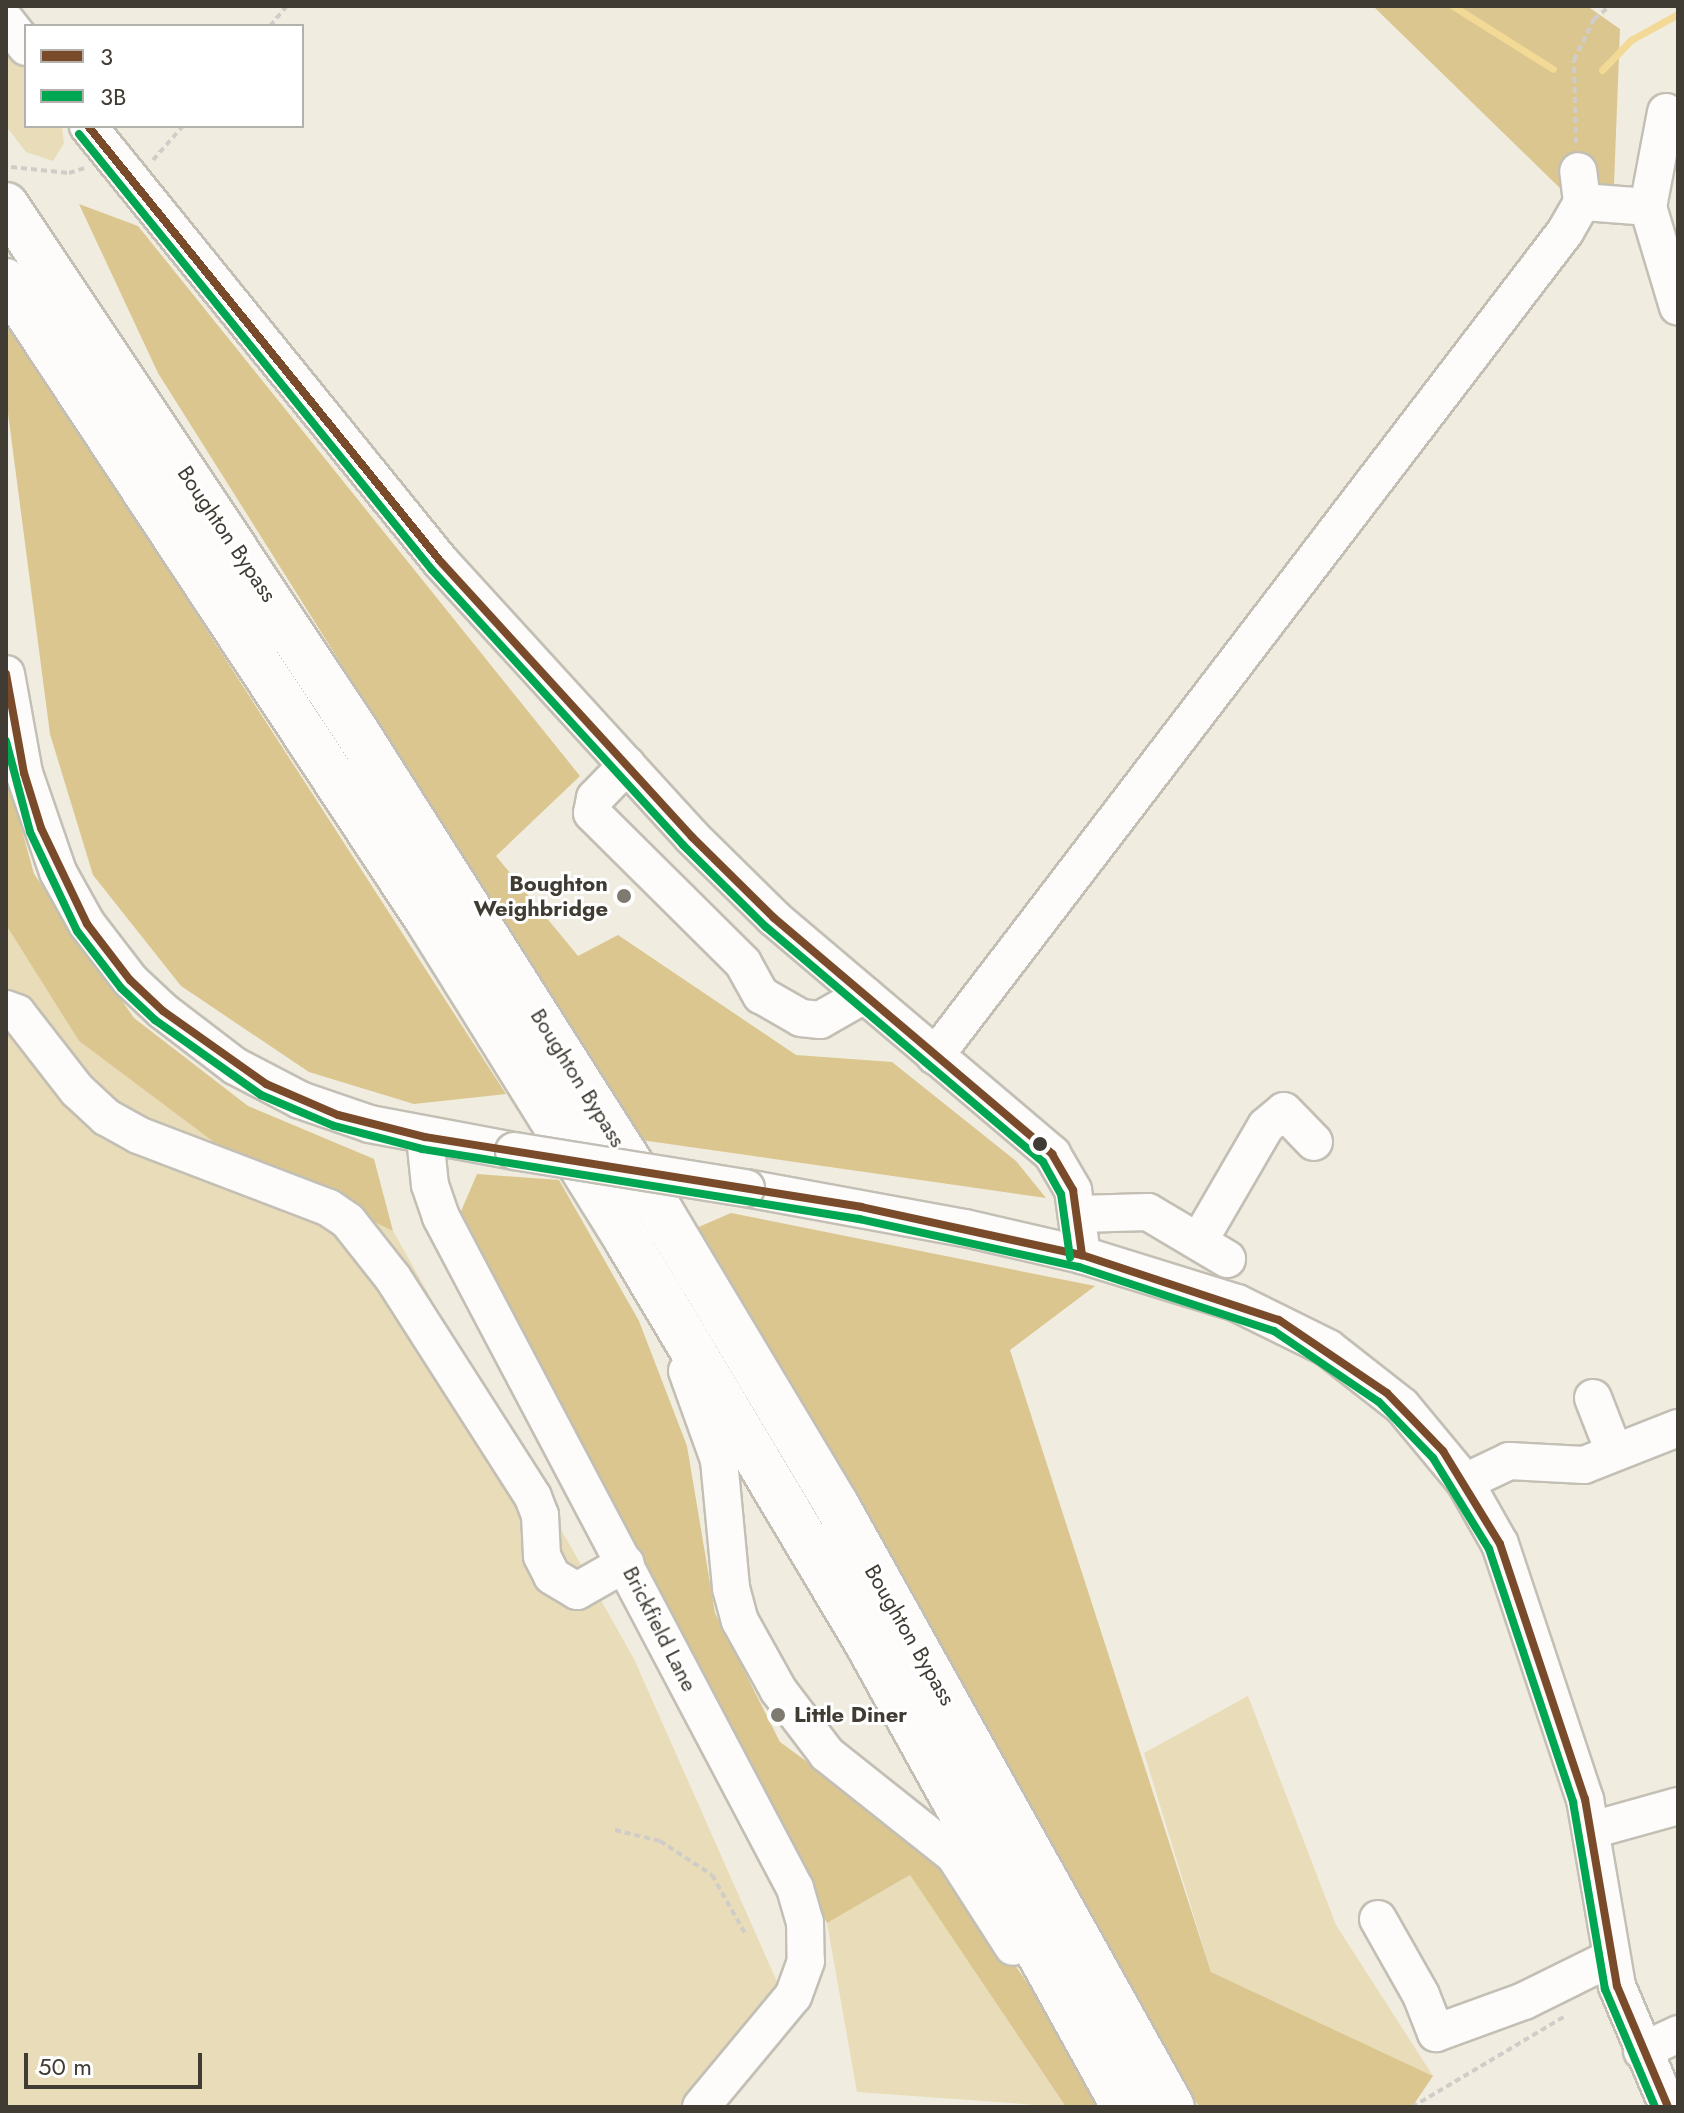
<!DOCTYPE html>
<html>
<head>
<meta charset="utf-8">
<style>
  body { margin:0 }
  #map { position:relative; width:1684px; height:2113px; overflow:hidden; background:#f0ecdf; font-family:Jost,sans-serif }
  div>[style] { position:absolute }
  .green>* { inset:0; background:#e9dcb8 }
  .forest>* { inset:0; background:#dac68e }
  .stream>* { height:7px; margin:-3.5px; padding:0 3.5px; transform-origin:3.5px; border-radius:3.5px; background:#f2d996 }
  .path>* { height:4px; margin-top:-2px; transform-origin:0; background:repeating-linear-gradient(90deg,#d0ccc8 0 6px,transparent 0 10px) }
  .roads { filter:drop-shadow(2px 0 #c3bfb5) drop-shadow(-2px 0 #c3bfb5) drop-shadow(0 2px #c3bfb5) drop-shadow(0 -2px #c3bfb5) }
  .minor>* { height:36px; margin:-18px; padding:0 18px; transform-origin:18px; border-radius:18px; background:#fdfcfa }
  .highway>* { height:44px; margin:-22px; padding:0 22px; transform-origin:22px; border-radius:22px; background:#fdfcfa }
  .bridges { filter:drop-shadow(2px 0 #c3bfb5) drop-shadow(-2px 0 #c3bfb5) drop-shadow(0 2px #c3bfb5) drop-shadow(0 -2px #c3bfb5) }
  .minor-bridge>* { height:36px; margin:-18px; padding:0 18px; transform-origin:18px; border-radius:18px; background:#fdfcfa }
  .bus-1>* { height:8px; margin:-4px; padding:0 4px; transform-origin:4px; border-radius:4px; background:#7a4b2a }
  .bus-2>* { height:8px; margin:-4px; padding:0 4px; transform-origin:4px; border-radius:4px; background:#00a651 }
  .dots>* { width:22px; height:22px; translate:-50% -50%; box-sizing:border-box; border:4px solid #fff; border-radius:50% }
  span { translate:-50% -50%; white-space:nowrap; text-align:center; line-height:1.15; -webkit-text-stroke:6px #fff; paint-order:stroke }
  .street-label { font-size:22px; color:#403c33 }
  .poi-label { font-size:22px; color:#403c33; font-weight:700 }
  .right { translate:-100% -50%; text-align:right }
  .left { translate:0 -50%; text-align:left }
  .frame { position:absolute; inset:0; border:8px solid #403c33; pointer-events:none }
  .legend { position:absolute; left:24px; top:24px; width:280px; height:104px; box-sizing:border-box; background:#fff; border:2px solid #b3b1ad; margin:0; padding:10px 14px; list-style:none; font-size:24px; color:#403c33 }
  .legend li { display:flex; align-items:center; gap:16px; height:40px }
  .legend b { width:40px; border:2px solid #b3b1ad }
  .scale { position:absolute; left:24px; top:2053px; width:178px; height:36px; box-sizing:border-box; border:4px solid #403c33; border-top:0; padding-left:10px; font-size:24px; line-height:28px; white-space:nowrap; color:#403c33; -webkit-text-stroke:6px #fff; paint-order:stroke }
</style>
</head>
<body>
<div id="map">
  <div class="green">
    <i style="clip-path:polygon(6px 42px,26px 67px,26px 126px,62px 126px,64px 143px,53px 161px,26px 152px,6px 126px)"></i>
    <i style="clip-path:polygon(6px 925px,79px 1041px,223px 1149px,393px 1231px,634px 1659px,778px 1984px,681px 2107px,6px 2107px)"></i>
    <i style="clip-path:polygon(1248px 1696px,1336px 1925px,1433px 2076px,1211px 1972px,1144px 1753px)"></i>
    <i style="clip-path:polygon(910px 1875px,1066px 2107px,857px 2092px,827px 1923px)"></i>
  </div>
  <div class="forest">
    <i style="clip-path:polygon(1373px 6px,1587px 6px,1620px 29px,1614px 184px,1567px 195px)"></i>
    <i style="clip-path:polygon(79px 204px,138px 226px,580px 776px,496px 856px,578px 956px,618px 935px,796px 1055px,892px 1062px,1016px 1161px,1046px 1198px,641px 1140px,158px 373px)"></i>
    <i style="clip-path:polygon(6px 319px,506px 1094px,414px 1104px,309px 1072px,181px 986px,93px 875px,50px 734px,6px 398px)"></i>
    <i style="clip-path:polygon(6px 772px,34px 874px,134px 1018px,248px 1106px,374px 1159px,393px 1231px,223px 1149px,79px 1041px,6px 925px)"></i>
    <i style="clip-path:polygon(477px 1174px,559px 1180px,639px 1321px,687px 1446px,715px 1613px,780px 1742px,947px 1864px,1075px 2054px,1104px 2107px,1066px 2107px,910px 1875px,827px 1923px,459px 1216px)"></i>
    <i style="clip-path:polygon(731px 1213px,1095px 1286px,1010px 1350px,1211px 1972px,1433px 2076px,1412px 2107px,1199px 2107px,694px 1229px)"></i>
  </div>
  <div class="stream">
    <i style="left:1453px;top:6px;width:118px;rotate:32.2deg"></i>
    <i style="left:1602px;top:70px;width:42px;rotate:-46deg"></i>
    <i style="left:1631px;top:40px;width:54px;rotate:-29deg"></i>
  </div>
  <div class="path">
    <i style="left:270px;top:26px;width:26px;rotate:-50deg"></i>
    <i style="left:1576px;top:143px;width:83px;rotate:-91.4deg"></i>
    <i style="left:1574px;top:60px;width:46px;rotate:-64deg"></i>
    <i style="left:1594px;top:19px;width:21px;rotate:-39deg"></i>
    <i style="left:153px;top:160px;width:45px;rotate:-48.6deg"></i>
    <i style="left:11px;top:167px;width:58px;rotate:5.9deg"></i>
    <i style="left:69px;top:173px;width:16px;rotate:-18deg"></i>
    <i style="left:615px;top:1830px;width:46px;rotate:13.7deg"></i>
    <i style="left:660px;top:1841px;width:62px;rotate:33.2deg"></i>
    <i style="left:712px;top:1875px;width:69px;rotate:60.5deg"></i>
    <i style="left:1412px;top:2107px;width:180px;rotate:-30.7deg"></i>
  </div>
  <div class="roads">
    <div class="minor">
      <i style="left:6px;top:21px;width:33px;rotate:52deg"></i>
      <i style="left:1666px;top:112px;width:97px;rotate:100.7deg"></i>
      <i style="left:1648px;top:207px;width:104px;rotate:73.3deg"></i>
      <i style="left:88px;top:126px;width:561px;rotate:51.01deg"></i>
      <i style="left:441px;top:562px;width:372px;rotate:47.6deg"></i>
      <i style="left:692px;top:837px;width:115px;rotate:44.6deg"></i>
      <i style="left:774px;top:918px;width:365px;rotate:40.3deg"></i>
      <i style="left:1052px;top:1154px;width:42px;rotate:59.7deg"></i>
      <i style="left:1073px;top:1190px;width:66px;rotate:82.1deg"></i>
      <i style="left:1582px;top:202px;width:66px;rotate:4.3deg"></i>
      <i style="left:6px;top:674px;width:101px;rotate:79.7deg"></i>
      <i style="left:24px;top:773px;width:105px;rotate:71deg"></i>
      <i style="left:58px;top:872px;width:60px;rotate:60.9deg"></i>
      <i style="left:87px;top:924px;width:71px;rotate:52.5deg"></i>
      <i style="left:130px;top:980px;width:45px;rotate:43.2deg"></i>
      <i style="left:163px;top:1011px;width:91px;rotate:37.4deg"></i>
      <i style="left:235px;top:1066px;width:73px;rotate:27.6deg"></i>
      <i style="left:300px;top:1100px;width:74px;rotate:18.9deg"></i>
      <i style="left:370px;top:1124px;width:147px;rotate:10.6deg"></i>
      <i style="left:627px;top:765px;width:46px;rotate:134.1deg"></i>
      <i style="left:595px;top:798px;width:15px;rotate:101deg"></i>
      <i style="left:592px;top:813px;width:213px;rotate:44.8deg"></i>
      <i style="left:743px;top:963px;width:37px;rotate:61deg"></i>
      <i style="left:761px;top:995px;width:46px;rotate:29.9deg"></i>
      <i style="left:801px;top:1018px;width:19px;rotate:6deg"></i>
      <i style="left:820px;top:1020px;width:51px;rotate:-29.6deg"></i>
      <i style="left:6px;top:1009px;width:12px;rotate:20deg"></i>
      <i style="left:17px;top:1013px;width:98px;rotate:52.1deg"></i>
      <i style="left:77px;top:1090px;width:40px;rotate:43deg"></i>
      <i style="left:106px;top:1117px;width:37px;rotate:29deg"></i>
      <i style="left:138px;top:1135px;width:204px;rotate:20.9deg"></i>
      <i style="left:329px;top:1208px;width:23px;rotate:34deg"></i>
      <i style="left:348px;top:1221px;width:73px;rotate:51.7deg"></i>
      <i style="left:393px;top:1278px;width:260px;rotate:57.4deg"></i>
      <i style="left:533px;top:1497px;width:19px;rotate:69deg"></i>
      <i style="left:540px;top:1515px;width:41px;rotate:87.2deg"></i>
      <i style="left:542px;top:1556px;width:22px;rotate:63deg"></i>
      <i style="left:552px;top:1576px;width:29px;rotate:31deg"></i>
      <i style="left:577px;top:1591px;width:56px;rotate:-29.7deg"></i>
      <i style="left:935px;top:1056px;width:1037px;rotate:-52.6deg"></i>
      <i style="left:1565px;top:232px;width:34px;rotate:-60deg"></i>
      <i style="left:1582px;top:202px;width:31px;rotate:-97deg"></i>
      <i style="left:425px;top:1137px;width:48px;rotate:84.1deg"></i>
      <i style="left:430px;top:1185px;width:34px;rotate:71deg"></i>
      <i style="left:441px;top:1217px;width:759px;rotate:62.19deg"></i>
      <i style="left:795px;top:1888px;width:35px;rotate:74deg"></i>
      <i style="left:805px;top:1922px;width:39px;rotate:89deg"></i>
      <i style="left:806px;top:1961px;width:37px;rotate:110deg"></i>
      <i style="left:793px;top:1996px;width:144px;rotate:129.7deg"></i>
      <i style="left:746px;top:1188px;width:223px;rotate:10.4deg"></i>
      <i style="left:965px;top:1228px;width:120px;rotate:13deg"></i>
      <i style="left:1082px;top:1255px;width:162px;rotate:17.2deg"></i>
      <i style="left:1237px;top:1303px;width:102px;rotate:26.3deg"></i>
      <i style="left:1328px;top:1348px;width:94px;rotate:38.1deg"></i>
      <i style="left:1402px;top:1406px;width:99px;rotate:50.3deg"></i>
      <i style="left:1465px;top:1482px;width:71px;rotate:60.6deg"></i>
      <i style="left:1500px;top:1544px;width:269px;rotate:71.6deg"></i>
      <i style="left:1585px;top:1799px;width:190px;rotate:80.3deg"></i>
      <i style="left:1617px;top:1986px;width:131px;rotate:67.1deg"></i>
      <i style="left:1079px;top:1214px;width:69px;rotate:-1.7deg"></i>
      <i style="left:1148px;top:1212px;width:92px;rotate:30.7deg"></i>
      <i style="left:1199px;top:1241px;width:133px;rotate:-59.8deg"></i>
      <i style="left:1266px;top:1126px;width:23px;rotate:-40deg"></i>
      <i style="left:1284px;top:1111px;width:43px;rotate:45.9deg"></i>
      <i style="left:687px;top:1371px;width:95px;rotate:70.2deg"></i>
      <i style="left:719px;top:1460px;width:129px;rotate:84.6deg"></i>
      <i style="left:731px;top:1588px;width:34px;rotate:75deg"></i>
      <i style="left:740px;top:1621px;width:80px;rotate:60.9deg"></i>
      <i style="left:779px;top:1691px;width:79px;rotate:52.7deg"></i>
      <i style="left:827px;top:1754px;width:162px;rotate:38.5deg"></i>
      <i style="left:954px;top:1855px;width:109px;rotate:57.3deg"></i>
      <i style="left:1593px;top:1398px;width:58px;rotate:68.7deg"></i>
      <i style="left:1465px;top:1482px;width:49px;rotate:-25.5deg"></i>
      <i style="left:1509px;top:1461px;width:75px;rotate:3.1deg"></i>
      <i style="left:1584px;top:1465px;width:101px;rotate:-21.5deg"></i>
      <i style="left:1592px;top:1830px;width:89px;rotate:-15.6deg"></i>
      <i style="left:1378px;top:1919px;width:87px;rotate:60.5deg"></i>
      <i style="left:1421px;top:1995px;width:41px;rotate:68.5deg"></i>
      <i style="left:1436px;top:2033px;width:94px;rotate:-20deg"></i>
      <i style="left:1524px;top:2001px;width:95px;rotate:-26.3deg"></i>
      <i style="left:1642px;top:2051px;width:40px;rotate:-25deg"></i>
    </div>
    <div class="highway">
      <i style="left:6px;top:205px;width:626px;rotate:56.34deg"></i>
      <i style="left:353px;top:726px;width:573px;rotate:57.61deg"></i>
      <i style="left:660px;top:1210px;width:343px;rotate:59.1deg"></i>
      <i style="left:836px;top:1504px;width:690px;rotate:60.87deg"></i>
      <i style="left:6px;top:281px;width:768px;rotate:56.58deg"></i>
      <i style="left:429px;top:922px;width:377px;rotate:58.1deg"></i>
      <i style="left:628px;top:1242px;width:477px;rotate:59.2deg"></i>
      <i style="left:872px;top:1652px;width:520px;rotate:61.02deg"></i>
    </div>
  </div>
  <div class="bridges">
    <div class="minor-bridge">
      <i style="left:514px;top:1151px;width:235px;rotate:9.1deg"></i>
    </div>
  </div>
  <div class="bus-1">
    <i style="left:88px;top:126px;width:561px;rotate:51.01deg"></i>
    <i style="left:441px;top:562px;width:372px;rotate:47.6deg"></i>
    <i style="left:692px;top:837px;width:115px;rotate:44.6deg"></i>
    <i style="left:774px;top:918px;width:365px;rotate:40.3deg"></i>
    <i style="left:1052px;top:1154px;width:42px;rotate:59.7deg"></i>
    <i style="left:1073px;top:1190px;width:66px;rotate:82.1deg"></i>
    <i style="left:6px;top:674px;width:101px;rotate:79.7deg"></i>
    <i style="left:24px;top:773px;width:58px;rotate:72.8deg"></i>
    <i style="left:41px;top:828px;width:106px;rotate:64.4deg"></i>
    <i style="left:87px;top:924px;width:71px;rotate:52.5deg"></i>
    <i style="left:130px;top:980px;width:45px;rotate:43.2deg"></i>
    <i style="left:163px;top:1011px;width:126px;rotate:35.3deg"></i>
    <i style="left:266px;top:1084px;width:78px;rotate:23.3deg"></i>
    <i style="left:338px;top:1115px;width:90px;rotate:14.2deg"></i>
    <i style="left:425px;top:1137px;width:442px;rotate:9.1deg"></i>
    <i style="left:861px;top:1207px;width:226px;rotate:12.3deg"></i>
    <i style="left:1082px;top:1255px;width:207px;rotate:18.3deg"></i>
    <i style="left:1279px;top:1320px;width:130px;rotate:34.1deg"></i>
    <i style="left:1387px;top:1393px;width:81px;rotate:46deg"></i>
    <i style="left:1443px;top:1451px;width:109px;rotate:58.5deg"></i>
    <i style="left:1500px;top:1544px;width:269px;rotate:71.6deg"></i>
    <i style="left:1585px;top:1799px;width:190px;rotate:80.3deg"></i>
    <i style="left:1617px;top:1986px;width:131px;rotate:67.1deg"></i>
  </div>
  <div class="bus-2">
    <i style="left:79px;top:134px;width:561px;rotate:51.01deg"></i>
    <i style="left:432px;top:570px;width:372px;rotate:47.6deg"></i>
    <i style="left:683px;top:845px;width:117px;rotate:44.7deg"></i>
    <i style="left:766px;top:927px;width:363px;rotate:40.3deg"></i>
    <i style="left:1043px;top:1162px;width:37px;rotate:61deg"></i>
    <i style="left:1061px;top:1194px;width:64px;rotate:81.9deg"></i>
    <i style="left:6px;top:741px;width:94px;rotate:75.2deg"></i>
    <i style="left:30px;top:832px;width:110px;rotate:64.6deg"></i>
    <i style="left:77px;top:931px;width:72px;rotate:52.3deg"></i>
    <i style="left:121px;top:988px;width:47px;rotate:43.3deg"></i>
    <i style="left:155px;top:1020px;width:130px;rotate:35.3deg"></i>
    <i style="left:261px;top:1095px;width:79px;rotate:23deg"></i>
    <i style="left:334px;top:1126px;width:91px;rotate:14.6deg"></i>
    <i style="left:422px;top:1149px;width:443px;rotate:9.1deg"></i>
    <i style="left:859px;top:1219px;width:225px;rotate:12.3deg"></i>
    <i style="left:1079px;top:1267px;width:205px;rotate:18.2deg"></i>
    <i style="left:1274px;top:1331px;width:127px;rotate:34.1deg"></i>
    <i style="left:1379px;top:1402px;width:78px;rotate:46deg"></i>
    <i style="left:1433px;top:1458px;width:107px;rotate:58.4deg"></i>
    <i style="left:1489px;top:1549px;width:267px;rotate:71.6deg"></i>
    <i style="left:1573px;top:1802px;width:190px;rotate:80.3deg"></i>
    <i style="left:1605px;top:1989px;width:128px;rotate:67deg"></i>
  </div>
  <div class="dots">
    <i style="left:624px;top:896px;background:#7e7a6f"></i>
    <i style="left:1040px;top:1144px;background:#403c33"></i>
    <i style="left:778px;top:1715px;background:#7e7a6f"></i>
  </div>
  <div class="street-label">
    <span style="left:227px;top:534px;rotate:56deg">Boughton Bypass</span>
    <span style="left:578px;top:1078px;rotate:58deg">Boughton Bypass</span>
    <span style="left:660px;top:1629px;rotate:63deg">Brickfield Lane</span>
    <span style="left:910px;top:1635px;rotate:60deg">Boughton Bypass</span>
  </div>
  <div class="poi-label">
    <span class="right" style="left:608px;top:896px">Boughton<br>Weighbridge</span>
    <span class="left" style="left:794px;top:1715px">Little Diner</span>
  </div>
  <div class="frame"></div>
  <ul class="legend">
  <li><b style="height:10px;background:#7a4b2a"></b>3</li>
  <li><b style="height:10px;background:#00a651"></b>3B</li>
  </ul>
  <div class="scale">50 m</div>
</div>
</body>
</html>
